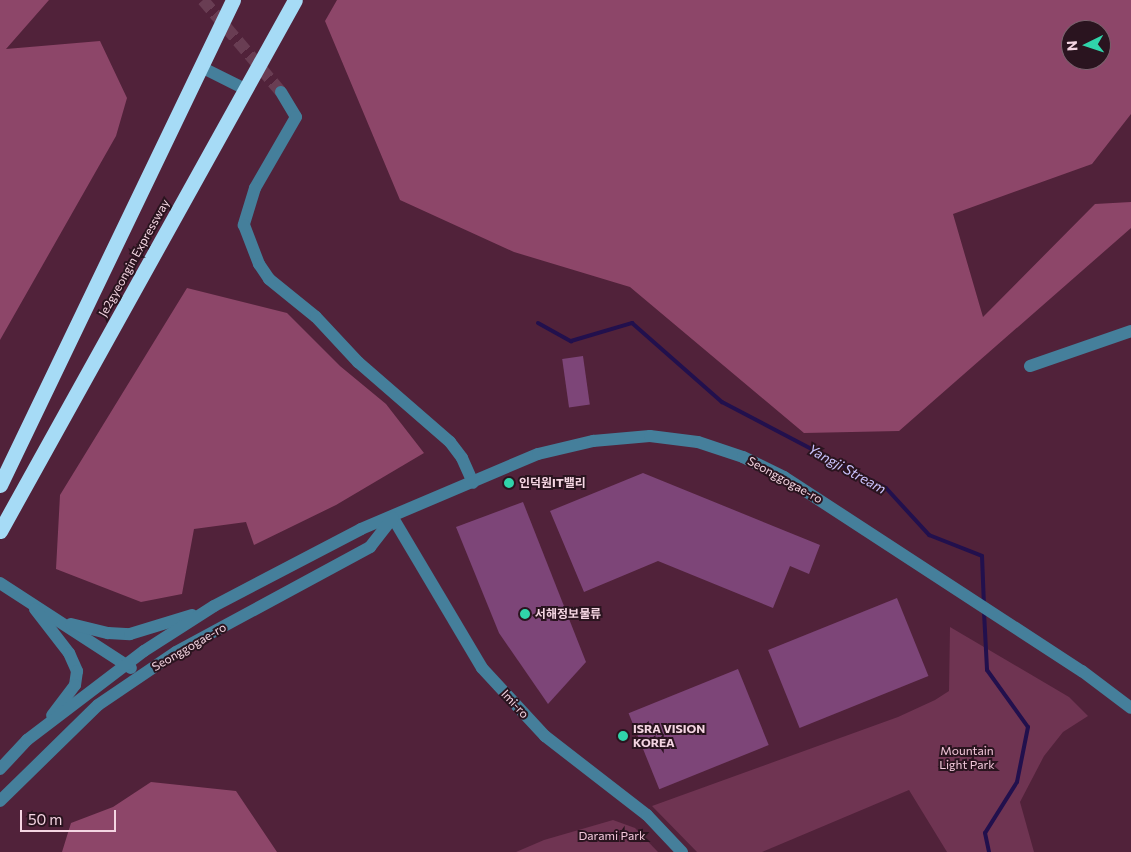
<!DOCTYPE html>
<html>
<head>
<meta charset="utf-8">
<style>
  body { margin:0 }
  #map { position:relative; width:1131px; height:852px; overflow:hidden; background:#51223a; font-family:Commissioner,"Noto Sans KR",sans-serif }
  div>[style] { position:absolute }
  .green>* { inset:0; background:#6f3452 }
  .forest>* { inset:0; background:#8d4669 }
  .stream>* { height:4px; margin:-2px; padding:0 2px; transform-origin:2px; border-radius:2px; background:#22104d }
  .building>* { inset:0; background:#7d4578; transform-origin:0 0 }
  .minor-tunnel>* { height:12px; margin-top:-6px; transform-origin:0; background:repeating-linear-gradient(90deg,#693d53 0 12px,transparent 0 18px) }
  .minor>* { height:12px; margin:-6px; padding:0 6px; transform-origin:6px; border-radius:6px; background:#457f9b }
  .highway>* { height:15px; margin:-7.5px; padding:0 7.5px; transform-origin:7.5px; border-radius:7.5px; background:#a6dbf6 }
  .dots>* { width:14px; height:14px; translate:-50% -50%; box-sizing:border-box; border:2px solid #2a141f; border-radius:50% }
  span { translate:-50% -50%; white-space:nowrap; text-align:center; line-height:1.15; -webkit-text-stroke:4px #2a141f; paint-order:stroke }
  .street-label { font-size:12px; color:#f4d5e2 }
  .poi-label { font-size:12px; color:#f4d5e2; font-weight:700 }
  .left { translate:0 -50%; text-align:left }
  .park-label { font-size:12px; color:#f2c7da }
  .water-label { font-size:14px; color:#cac3fd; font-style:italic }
  .north { position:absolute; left:1061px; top:20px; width:50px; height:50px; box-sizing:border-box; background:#2a141f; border:1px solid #7b616d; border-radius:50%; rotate:266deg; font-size:14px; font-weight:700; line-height:20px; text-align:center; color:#f4d5e2 }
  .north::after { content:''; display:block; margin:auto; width:18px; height:22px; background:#30d4aa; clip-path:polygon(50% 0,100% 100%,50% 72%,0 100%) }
  .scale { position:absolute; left:20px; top:810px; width:96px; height:22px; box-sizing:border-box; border:2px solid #f4d5e2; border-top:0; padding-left:6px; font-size:15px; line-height:18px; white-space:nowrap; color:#f4d5e2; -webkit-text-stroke:4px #2a141f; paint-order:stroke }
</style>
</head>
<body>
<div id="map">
  <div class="green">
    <i style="clip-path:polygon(950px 627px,1069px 697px,1088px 716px,1063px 732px,1044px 756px,1020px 802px,1034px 852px,947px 852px,909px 790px,762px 852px,697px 852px,652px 806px,898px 717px,935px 700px,949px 691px)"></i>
    <i style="clip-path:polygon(613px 820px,635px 828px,658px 852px,516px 852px,544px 840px)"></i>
  </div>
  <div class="forest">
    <i style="clip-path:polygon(0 0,49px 0,6px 49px,100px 41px,127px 98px,116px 136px,0 340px)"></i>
    <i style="clip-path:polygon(evenodd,337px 0,1131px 0,1131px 114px,1092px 164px,953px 214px,983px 317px,1095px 204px,1131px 202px,1131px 228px,899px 431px,804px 433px,630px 287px,514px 252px,400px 200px,325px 21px,337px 0,1071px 30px,1101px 30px,1101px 60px,1071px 60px,1071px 30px)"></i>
    <i style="clip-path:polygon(187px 288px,287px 313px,340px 366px,386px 404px,424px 453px,336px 505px,254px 545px,246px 522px,194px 529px,182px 594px,141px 602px,56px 569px,60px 495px)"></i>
    <i style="clip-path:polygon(151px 782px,236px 791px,277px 852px,62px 852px,71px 823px,113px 807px)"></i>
  </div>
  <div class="stream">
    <i style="left:538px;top:323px;width:38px;rotate:29deg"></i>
    <i style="left:571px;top:341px;width:64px;rotate:-16.4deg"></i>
    <i style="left:632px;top:323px;width:120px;rotate:41.3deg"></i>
    <i style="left:722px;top:402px;width:185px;rotate:27.7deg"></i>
    <i style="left:886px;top:488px;width:64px;rotate:47.5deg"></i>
    <i style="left:929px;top:535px;width:57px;rotate:21.6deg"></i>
    <i style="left:982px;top:556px;width:49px;rotate:87.7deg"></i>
    <i style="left:984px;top:612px;width:58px;rotate:87deg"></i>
    <i style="left:987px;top:670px;width:70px;rotate:54.3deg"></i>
    <i style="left:1028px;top:727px;width:56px;rotate:101.3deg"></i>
    <i style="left:1017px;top:782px;width:60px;rotate:122.1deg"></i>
    <i style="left:985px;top:833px;width:19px;rotate:78deg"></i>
  </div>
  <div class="building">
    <i style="left:583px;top:356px;width:49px;height:21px;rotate:82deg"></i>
    <i style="clip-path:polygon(643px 473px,820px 545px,809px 574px,790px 566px,773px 608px,658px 561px,584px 592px,550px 511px)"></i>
    <i style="clip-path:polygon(523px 502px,586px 662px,548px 704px,499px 633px,456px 527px)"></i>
    <i style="left:897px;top:598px;width:84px;height:139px;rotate:68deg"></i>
    <i style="left:738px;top:669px;width:82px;height:118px;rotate:68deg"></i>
  </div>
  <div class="minor-tunnel">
    <i style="left:203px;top:0;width:121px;rotate:49.7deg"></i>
  </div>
  <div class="minor">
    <i style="left:201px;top:67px;width:49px;rotate:26.6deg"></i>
    <i style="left:281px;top:92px;width:29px;rotate:59deg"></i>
    <i style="left:296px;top:117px;width:82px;rotate:120deg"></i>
    <i style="left:255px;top:188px;width:39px;rotate:107deg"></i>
    <i style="left:244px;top:225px;width:42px;rotate:69deg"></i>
    <i style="left:259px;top:264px;width:18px;rotate:56deg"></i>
    <i style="left:269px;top:279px;width:60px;rotate:39deg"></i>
    <i style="left:316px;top:317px;width:62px;rotate:47deg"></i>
    <i style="left:358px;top:362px;width:122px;rotate:41deg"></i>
    <i style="left:450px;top:442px;width:20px;rotate:53deg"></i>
    <i style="left:462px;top:458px;width:27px;rotate:66deg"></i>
    <i style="left:1030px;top:366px;width:107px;rotate:-19.1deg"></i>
    <i style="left:393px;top:518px;width:174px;rotate:59.3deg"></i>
    <i style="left:482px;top:668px;width:93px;rotate:47.2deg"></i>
    <i style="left:545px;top:736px;width:129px;rotate:37.8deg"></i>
    <i style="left:647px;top:815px;width:51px;rotate:46.6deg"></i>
    <i style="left:0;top:583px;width:156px;rotate:33deg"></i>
    <i style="left:35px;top:609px;width:56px;rotate:52.3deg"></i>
    <i style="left:69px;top:653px;width:20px;rotate:66deg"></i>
    <i style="left:77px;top:671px;width:14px;rotate:98deg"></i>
    <i style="left:75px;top:685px;width:38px;rotate:127deg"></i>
    <i style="left:71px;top:624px;width:38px;rotate:14deg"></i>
    <i style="left:108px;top:633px;width:22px;rotate:3deg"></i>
    <i style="left:130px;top:634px;width:65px;rotate:-17deg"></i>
    <i style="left:0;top:769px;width:40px;rotate:-47deg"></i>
    <i style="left:27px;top:740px;width:147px;rotate:-37.3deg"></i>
    <i style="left:144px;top:651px;width:83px;rotate:-32.7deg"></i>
    <i style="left:214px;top:606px;width:166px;rotate:-27.6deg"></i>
    <i style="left:361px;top:529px;width:192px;rotate:-23deg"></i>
    <i style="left:538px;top:454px;width:57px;rotate:-13.3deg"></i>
    <i style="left:593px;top:441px;width:57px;rotate:-5deg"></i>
    <i style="left:650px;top:436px;width:48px;rotate:7.1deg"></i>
    <i style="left:698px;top:442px;width:47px;rotate:18.4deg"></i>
    <i style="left:743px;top:457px;width:46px;rotate:26deg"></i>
    <i style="left:784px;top:477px;width:356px;rotate:33.1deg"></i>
    <i style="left:1082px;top:671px;width:61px;rotate:37.1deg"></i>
    <i style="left:0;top:801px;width:137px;rotate:-44.4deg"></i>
    <i style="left:98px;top:705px;width:94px;rotate:-34.2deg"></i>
    <i style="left:176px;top:652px;width:221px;rotate:-28.4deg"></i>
    <i style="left:370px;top:547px;width:37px;rotate:-52deg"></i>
  </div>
  <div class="highway">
    <i style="left:0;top:485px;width:538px;rotate:-64.34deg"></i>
    <i style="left:0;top:531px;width:607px;rotate:-60.95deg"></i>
  </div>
  <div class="dots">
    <i style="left:509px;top:483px;background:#30d4aa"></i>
    <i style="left:525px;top:614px;background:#30d4aa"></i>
    <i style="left:623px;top:736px;background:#30d4aa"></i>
  </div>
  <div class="street-label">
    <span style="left:134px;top:258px;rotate:-61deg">Je2gyeongin Expressway</span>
    <span style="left:785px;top:480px;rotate:29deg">Seonggogae-ro</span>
    <span style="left:189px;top:647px;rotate:-30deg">Seonggogae-ro</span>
    <span style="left:515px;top:704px;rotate:47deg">Imi-ro</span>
  </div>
  <div class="poi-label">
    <span class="left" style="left:519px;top:483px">인덕원IT밸리</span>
    <span class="left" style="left:535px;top:614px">서해정보물류</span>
    <span class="left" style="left:633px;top:736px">ISRA VISION<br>KOREA</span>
  </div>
  <div class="park-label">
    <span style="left:967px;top:758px">Mountain<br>Light Park</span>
    <span style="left:612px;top:836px">Darami Park</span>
  </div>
  <div class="water-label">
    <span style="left:847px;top:469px;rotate:29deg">Yangji Stream</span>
  </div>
  <div class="north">N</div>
  <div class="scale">50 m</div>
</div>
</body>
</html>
